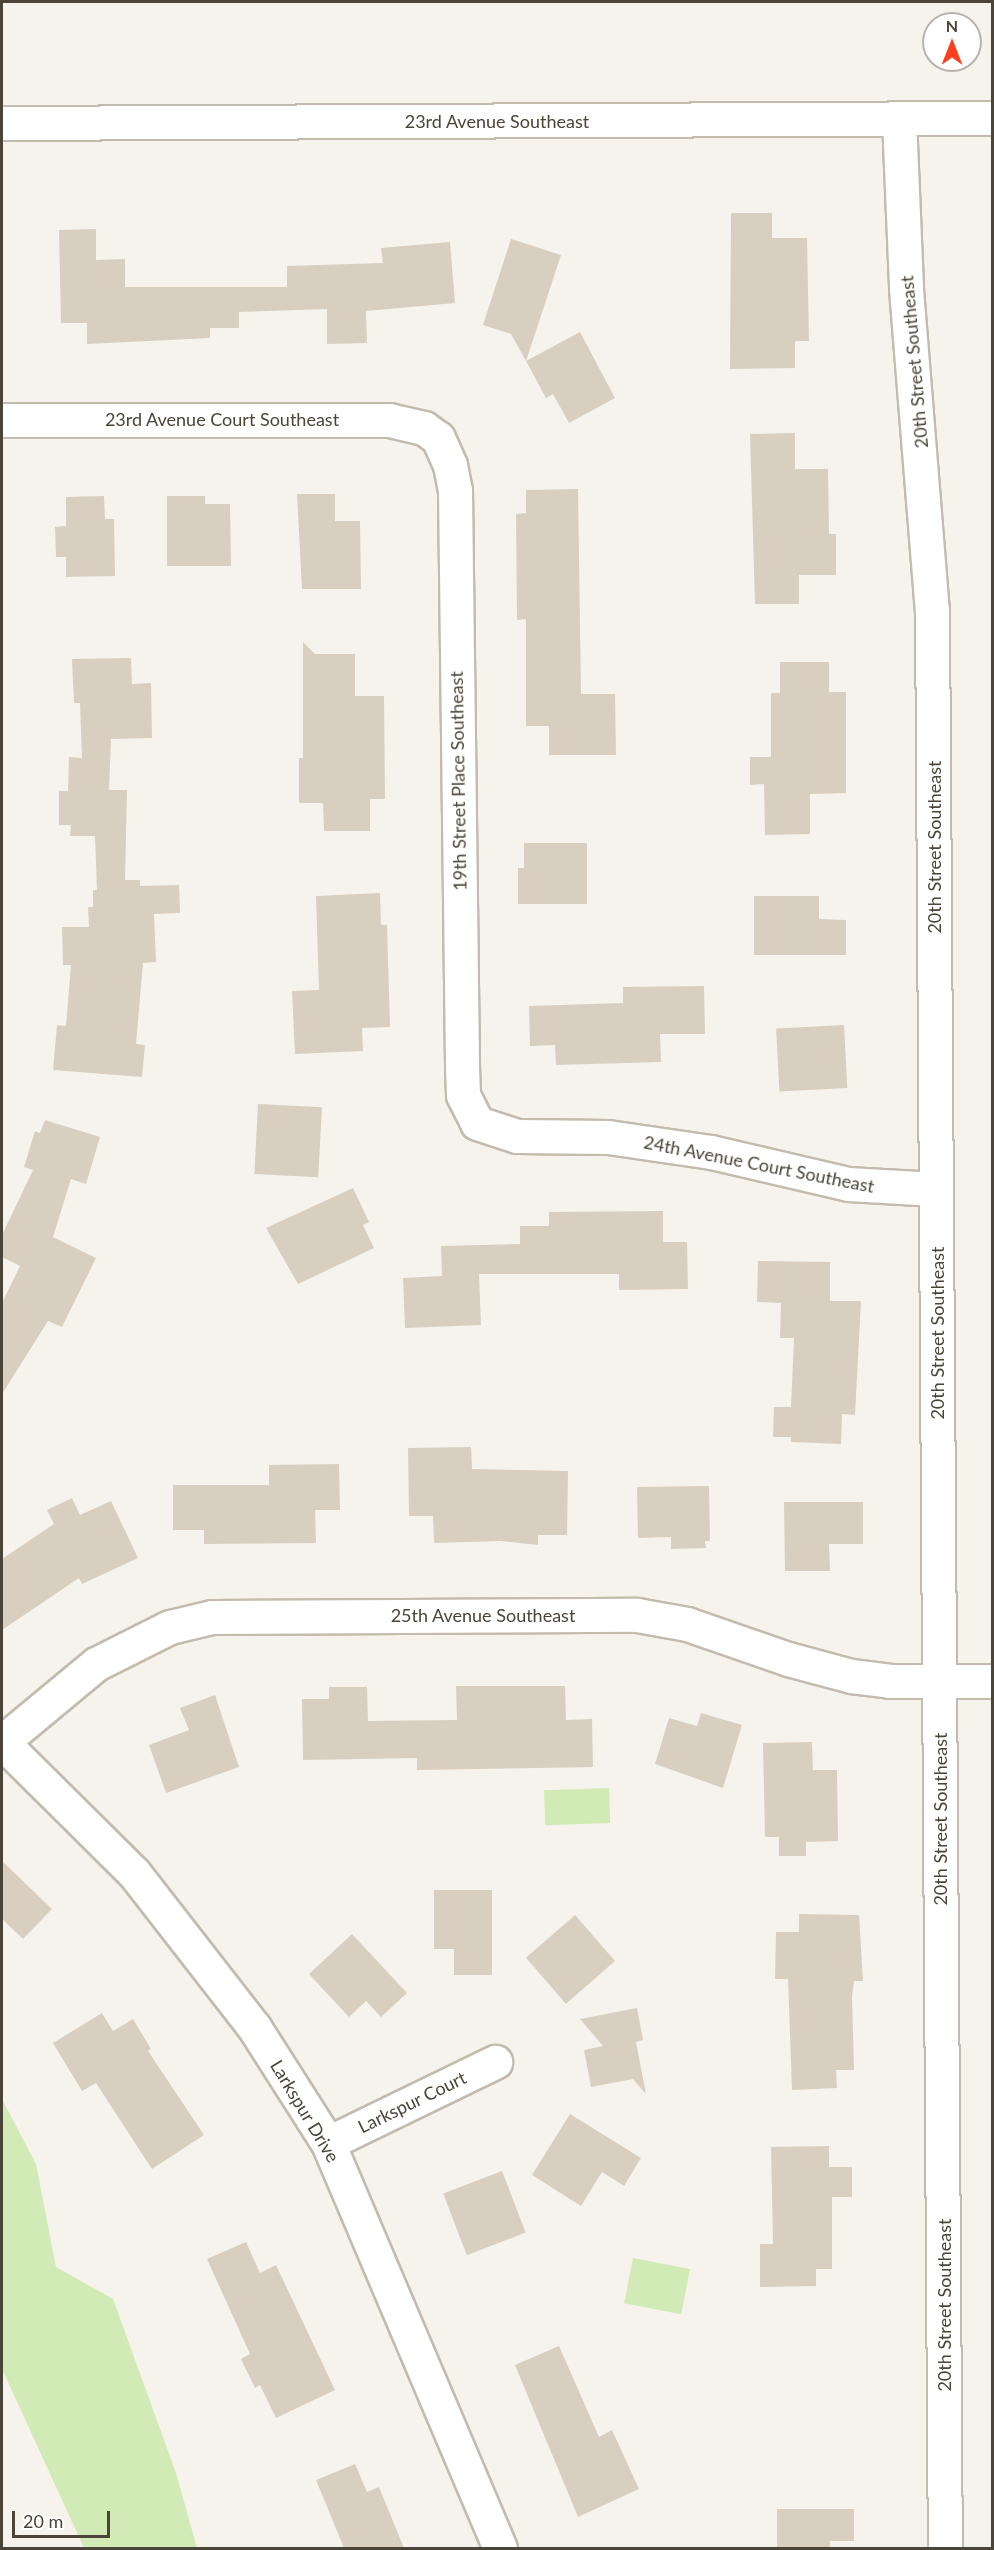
<!DOCTYPE html>
<html>
<head>
<meta charset="utf-8">
<style>
  body { margin:0 }
  #map { position:relative; width:994px; height:2550px; overflow:hidden; background:#f6f3ec; font-family:Lato,sans-serif }
  div>[style] { position:absolute }
  .green>* { inset:0; background:#d2eab5; transform-origin:0 0 }
  .building>* { inset:0; background:#d8cfc1; transform-origin:0 0 }
  .roads { filter:drop-shadow(2px 0 #c2bbae) drop-shadow(-2px 0 #c2bbae) drop-shadow(0 2px #c2bbae) drop-shadow(0 -2px #c2bbae) }
  .minor>* { height:33px; margin:-16.5px; padding:0 16.5px; transform-origin:16.5px; border-radius:16.5px; background:#fff }
  .tertiary>* { height:33px; margin:-16.5px; padding:0 16.5px; transform-origin:16.5px; border-radius:16.5px; background:#fff }
  span { translate:-50% -50%; white-space:nowrap; text-align:center; line-height:1.15; -webkit-text-stroke:5px #fff; paint-order:stroke }
  .street-label { font-size:18px; color:#4b4439 }
  .frame { position:absolute; inset:0; border:3px solid #4b4439; pointer-events:none }
  .north { position:absolute; left:922px; top:12px; width:60px; height:60px; box-sizing:border-box; background:#fff; border:2px solid #b7b4b0; border-radius:50%; rotate:0deg; font-size:16px; font-weight:700; line-height:24px; text-align:center; color:#4b4439 }
  .north::after { content:''; display:block; margin:auto; width:21px; height:27px; background:#fc3f1d; clip-path:polygon(50% 0,100% 100%,50% 72%,0 100%) }
  .scale { position:absolute; left:12px; top:2511px; width:98px; height:27px; box-sizing:border-box; border:3px solid #4b4439; border-top:0; padding-left:8px; font-size:18px; line-height:21px; white-space:nowrap; color:#4b4439; -webkit-text-stroke:4px #fff; paint-order:stroke }
</style>
</head>
<body>
<div id="map">
  <div class="green">
    <i style="left:609px;top:1788px;width:35px;height:65px;rotate:88deg"></i>
    <i style="clip-path:polygon(2px 2099px,36px 2164px,56px 2267px,113px 2299px,176px 2473px,197px 2548px,84px 2548px,2px 2369px)"></i>
    <i style="left:633px;top:2258px;width:58px;height:46px;rotate:11deg"></i>
  </div>
  <div class="building">
    <i style="clip-path:polygon(731px 213px,772px 213px,772px 238px,807px 238px,809px 341px,795px 341px,795px 368px,730px 369px)"></i>
    <i style="clip-path:polygon(96px 229px,96px 260px,125px 259px,125px 287px,287px 287px,287px 266px,383px 263px,381px 248px,450px 242px,455px 303px,366px 311px,367px 343px,327px 344px,327px 309px,239px 312px,239px 328px,210px 328px,210px 338px,87px 344px,87px 323px,61px 323px,59px 230px)"></i>
    <i style="clip-path:polygon(511px 239px,561px 255px,526px 361px,511px 334px,483px 325px)"></i>
    <i style="clip-path:polygon(580px 332px,615px 398px,569px 423px,553px 394px,546px 398px,526px 361px)"></i>
    <i style="clip-path:polygon(795px 433px,795px 469px,828px 469px,829px 534px,836px 534px,836px 575px,799px 575px,799px 604px,755px 604px,750px 434px)"></i>
    <i style="clip-path:polygon(578px 489px,581px 694px,615px 694px,616px 755px,549px 755px,549px 726px,526px 726px,526px 619px,517px 620px,516px 514px,526px 513px,526px 490px)"></i>
    <i style="clip-path:polygon(297px 494px,335px 494px,335px 521px,360px 521px,361px 589px,302px 589px)"></i>
    <i style="clip-path:polygon(104px 496px,105px 519px,114px 519px,115px 576px,66px 577px,66px 557px,56px 557px,55px 527px,66px 526px,66px 497px)"></i>
    <i style="clip-path:polygon(167px 496px,205px 496px,205px 504px,230px 504px,231px 566px,167px 566px)"></i>
    <i style="clip-path:polygon(303px 642px,315px 654px,355px 654px,355px 696px,384px 696px,385px 799px,370px 799px,370px 831px,324px 831px,323px 803px,299px 803px,299px 758px,303px 758px)"></i>
    <i style="clip-path:polygon(131px 658px,132px 684px,151px 683px,152px 738px,111px 739px,109px 790px,127px 790px,125px 880px,140px 880px,140px 886px,179px 885px,180px 913px,154px 914px,156px 962px,143px 963px,136px 1044px,145px 1045px,142px 1077px,53px 1070px,57px 1025px,66px 1026px,71px 965px,63px 965px,62px 927px,89px 927px,88px 907px,93px 907px,93px 890px,97px 890px,95px 836px,70px 836px,71px 825px,59px 825px,59px 791px,68px 791px,69px 757px,82px 758px,80px 703px,74px 703px,72px 659px)"></i>
    <i style="clip-path:polygon(780px 662px,829px 662px,829px 692px,846px 692px,846px 793px,810px 794px,810px 834px,765px 835px,764px 784px,750px 785px,750px 757px,771px 757px,771px 693px,780px 693px)"></i>
    <i style="clip-path:polygon(524px 843px,587px 843px,587px 904px,518px 904px,518px 868px,524px 868px)"></i>
    <i style="clip-path:polygon(380px 893px,381px 925px,387px 925px,390px 1027px,362px 1028px,363px 1051px,295px 1054px,292px 991px,319px 990px,316px 896px)"></i>
    <i style="clip-path:polygon(754px 896px,819px 896px,819px 919px,846px 920px,846px 955px,754px 955px)"></i>
    <i style="clip-path:polygon(704px 986px,705px 1034px,660px 1034px,661px 1062px,556px 1065px,555px 1045px,530px 1046px,529px 1006px,623px 1003px,623px 987px)"></i>
    <i style="left:844px;top:1025px;width:63px;height:68px;rotate:87deg"></i>
    <i style="left:258px;top:1104px;width:64px;height:70px;rotate:3deg"></i>
    <i style="clip-path:polygon(45px 1120px,100px 1137px,86px 1184px,71px 1179px,53px 1237px,96px 1258px,62px 1327px,48px 1321px,2px 1394px,2px 1303px,20px 1266px,2px 1257px,2px 1235px,33px 1170px,24px 1167px,35px 1131px,40px 1133px)"></i>
    <i style="clip-path:polygon(353px 1188px,369px 1222px,363px 1225px,374px 1248px,298px 1284px,266px 1228px)"></i>
    <i style="clip-path:polygon(663px 1211px,663px 1242px,687px 1242px,688px 1289px,619px 1290px,619px 1274px,479px 1274px,481px 1325px,405px 1328px,403px 1278px,442px 1276px,441px 1246px,520px 1244px,520px 1226px,549px 1226px,549px 1212px)"></i>
    <i style="clip-path:polygon(758px 1261px,830px 1262px,830px 1301px,861px 1301px,855px 1415px,842px 1414px,841px 1444px,791px 1442px,791px 1437px,773px 1437px,774px 1407px,791px 1407px,794px 1338px,780px 1338px,781px 1303px,757px 1302px)"></i>
    <i style="clip-path:polygon(471px 1447px,472px 1469px,568px 1471px,567px 1535px,538px 1535px,538px 1545px,500px 1541px,434px 1543px,433px 1516px,409px 1516px,408px 1448px)"></i>
    <i style="clip-path:polygon(339px 1464px,340px 1510px,315px 1510px,316px 1543px,204px 1544px,204px 1530px,173px 1530px,173px 1485px,269px 1485px,269px 1465px)"></i>
    <i style="clip-path:polygon(709px 1486px,710px 1541px,705px 1541px,706px 1548px,671px 1549px,671px 1537px,638px 1538px,637px 1487px)"></i>
    <i style="clip-path:polygon(72px 1498px,80px 1515px,111px 1501px,138px 1558px,82px 1584px,79px 1578px,2px 1630px,2px 1559px,54px 1524px,47px 1510px)"></i>
    <i style="clip-path:polygon(784px 1502px,863px 1502px,863px 1544px,829px 1544px,830px 1571px,785px 1571px)"></i>
    <i style="clip-path:polygon(456px 1686px,565px 1686px,566px 1720px,592px 1719px,593px 1767px,417px 1770px,417px 1758px,303px 1760px,302px 1699px,329px 1699px,329px 1687px,367px 1687px,368px 1721px,457px 1720px)"></i>
    <i style="clip-path:polygon(215px 1695px,239px 1767px,166px 1793px,149px 1745px,189px 1730px,180px 1708px)"></i>
    <i style="clip-path:polygon(701px 1713px,742px 1725px,723px 1788px,655px 1764px,669px 1718px,697px 1726px)"></i>
    <i style="clip-path:polygon(812px 1742px,813px 1770px,837px 1770px,838px 1841px,806px 1842px,806px 1856px,779px 1856px,779px 1837px,765px 1837px,763px 1743px)"></i>
    <i style="clip-path:polygon(2px 1861px,52px 1909px,23px 1939px,2px 1919px)"></i>
    <i style="clip-path:polygon(434px 1890px,492px 1890px,492px 1975px,454px 1975px,454px 1949px,434px 1949px)"></i>
    <i style="clip-path:polygon(799px 1914px,859px 1915px,863px 1981px,854px 1981px,852px 1997px,854px 2070px,836px 2070px,837px 2088px,792px 2090px,788px 1979px,775px 1979px,776px 1932px,799px 1932px)"></i>
    <i style="left:575px;top:1915px;width:61px;height:65px;rotate:49deg"></i>
    <i style="clip-path:polygon(352px 1934px,407px 1993px,381px 2017px,366px 2001px,349px 2017px,309px 1974px)"></i>
    <i style="clip-path:polygon(637px 2008px,643px 2040px,636px 2042px,646px 2094px,633px 2079px,591px 2087px,584px 2050px,603px 2046px,580px 2019px)"></i>
    <i style="clip-path:polygon(102px 2013px,113px 2031px,133px 2019px,151px 2049px,148px 2051px,204px 2135px,152px 2169px,96px 2083px,82px 2091px,53px 2043px)"></i>
    <i style="clip-path:polygon(570px 2114px,641px 2158px,624px 2186px,602px 2172px,581px 2206px,532px 2175px)"></i>
    <i style="clip-path:polygon(829px 2146px,829px 2167px,852px 2167px,852px 2197px,832px 2197px,832px 2269px,816px 2269px,816px 2286px,760px 2287px,760px 2244px,773px 2244px,771px 2147px)"></i>
    <i style="left:502px;top:2171px;width:66px;height:63px;rotate:69deg"></i>
    <i style="clip-path:polygon(246px 2242px,260px 2273px,276px 2265px,335px 2390px,276px 2418px,260px 2385px,255px 2388px,241px 2359px,250px 2354px,207px 2259px)"></i>
    <i style="clip-path:polygon(559px 2346px,599px 2437px,612px 2430px,639px 2489px,578px 2517px,515px 2365px)"></i>
    <i style="clip-path:polygon(355px 2464px,367px 2492px,379px 2487px,404px 2548px,344px 2548px,316px 2480px)"></i>
    <i style="clip-path:polygon(777px 2509px,854px 2509px,854px 2541px,830px 2541px,830px 2548px,777px 2548px)"></i>
  </div>
  <div class="roads">
    <div class="minor">
      <i style="left:899px;top:119px;width:170px;rotate:87.6deg"></i>
      <i style="left:906px;top:289px;width:322px;rotate:85.4deg"></i>
      <i style="left:932px;top:610px;width:1938px;rotate:89.62deg"></i>
      <i style="left:2px;top:420px;width:387px"></i>
      <i style="left:389px;top:420px;width:36px;rotate:13deg"></i>
      <i style="left:424px;top:428px;width:17px;rotate:36deg"></i>
      <i style="left:438px;top:438px;width:30px;rotate:66deg"></i>
      <i style="left:450px;top:465px;width:25px;rotate:79deg"></i>
      <i style="left:455px;top:490px;width:576px;rotate:89.3deg"></i>
      <i style="left:462px;top:1066px;width:29px;rotate:88deg"></i>
      <i style="left:463px;top:1095px;width:31px;rotate:63deg"></i>
      <i style="left:477px;top:1123px;width:42px;rotate:18deg"></i>
      <i style="left:517px;top:1136px;width:91px;rotate:0.6deg"></i>
      <i style="left:608px;top:1137px;width:104px;rotate:8.3deg"></i>
      <i style="left:711px;top:1152px;width:141px;rotate:13.1deg"></i>
      <i style="left:848px;top:1184px;width:88px;rotate:3.3deg"></i>
      <i style="left:2px;top:1742px;width:122px;rotate:-39.7deg"></i>
      <i style="left:96px;top:1664px;width:83px;rotate:-26.6deg"></i>
      <i style="left:170px;top:1627px;width:43px;rotate:-13.4deg"></i>
      <i style="left:212px;top:1617px;width:425px;rotate:-0.3deg"></i>
      <i style="left:637px;top:1615px;width:51px;rotate:10.2deg"></i>
      <i style="left:687px;top:1624px;width:107px;rotate:19.1deg"></i>
      <i style="left:788px;top:1659px;width:65px;rotate:15.1deg"></i>
      <i style="left:851px;top:1676px;width:38px;rotate:7deg"></i>
      <i style="left:889px;top:1681px;width:103px"></i>
      <i style="left:2px;top:1742px;width:186px;rotate:44.8deg"></i>
      <i style="left:134px;top:1873px;width:195px;rotate:52.1deg"></i>
      <i style="left:254px;top:2027px;width:138px;rotate:57.5deg"></i>
      <i style="left:328px;top:2143px;width:440px;rotate:67deg"></i>
      <i style="left:328px;top:2143px;width:186px;rotate:-25.9deg"></i>
    </div>
    <div class="tertiary">
      <i style="left:2px;top:123px;width:990px;rotate:-0.29deg"></i>
    </div>
  </div>
  <div class="street-label">
    <span style="left:497px;top:121px">23rd Avenue Southeast</span>
    <span style="left:914px;top:362px;rotate:-95deg">20th Street Southeast</span>
    <span style="left:222px;top:419px">23rd Avenue Court Southeast</span>
    <span style="left:458px;top:781px;rotate:-91deg">19th Street Place Southeast</span>
    <span style="left:934px;top:847px;rotate:-90deg">20th Street Southeast</span>
    <span style="left:759px;top:1164px;rotate:11deg">24th Avenue Court Southeast</span>
    <span style="left:937px;top:1333px;rotate:-90deg">20th Street Southeast</span>
    <span style="left:483px;top:1615px">25th Avenue Southeast</span>
    <span style="left:940px;top:1819px;rotate:-90deg">20th Street Southeast</span>
    <span style="left:412px;top:2102px;rotate:-26deg">Larkspur Court</span>
    <span style="left:305px;top:2111px;rotate:59deg">Larkspur Drive</span>
    <span style="left:944px;top:2305px;rotate:-90deg">20th Street Southeast</span>
  </div>
  <div class="frame"></div>
  <div class="north">N</div>
  <div class="scale">20 m</div>
</div>
</body>
</html>
